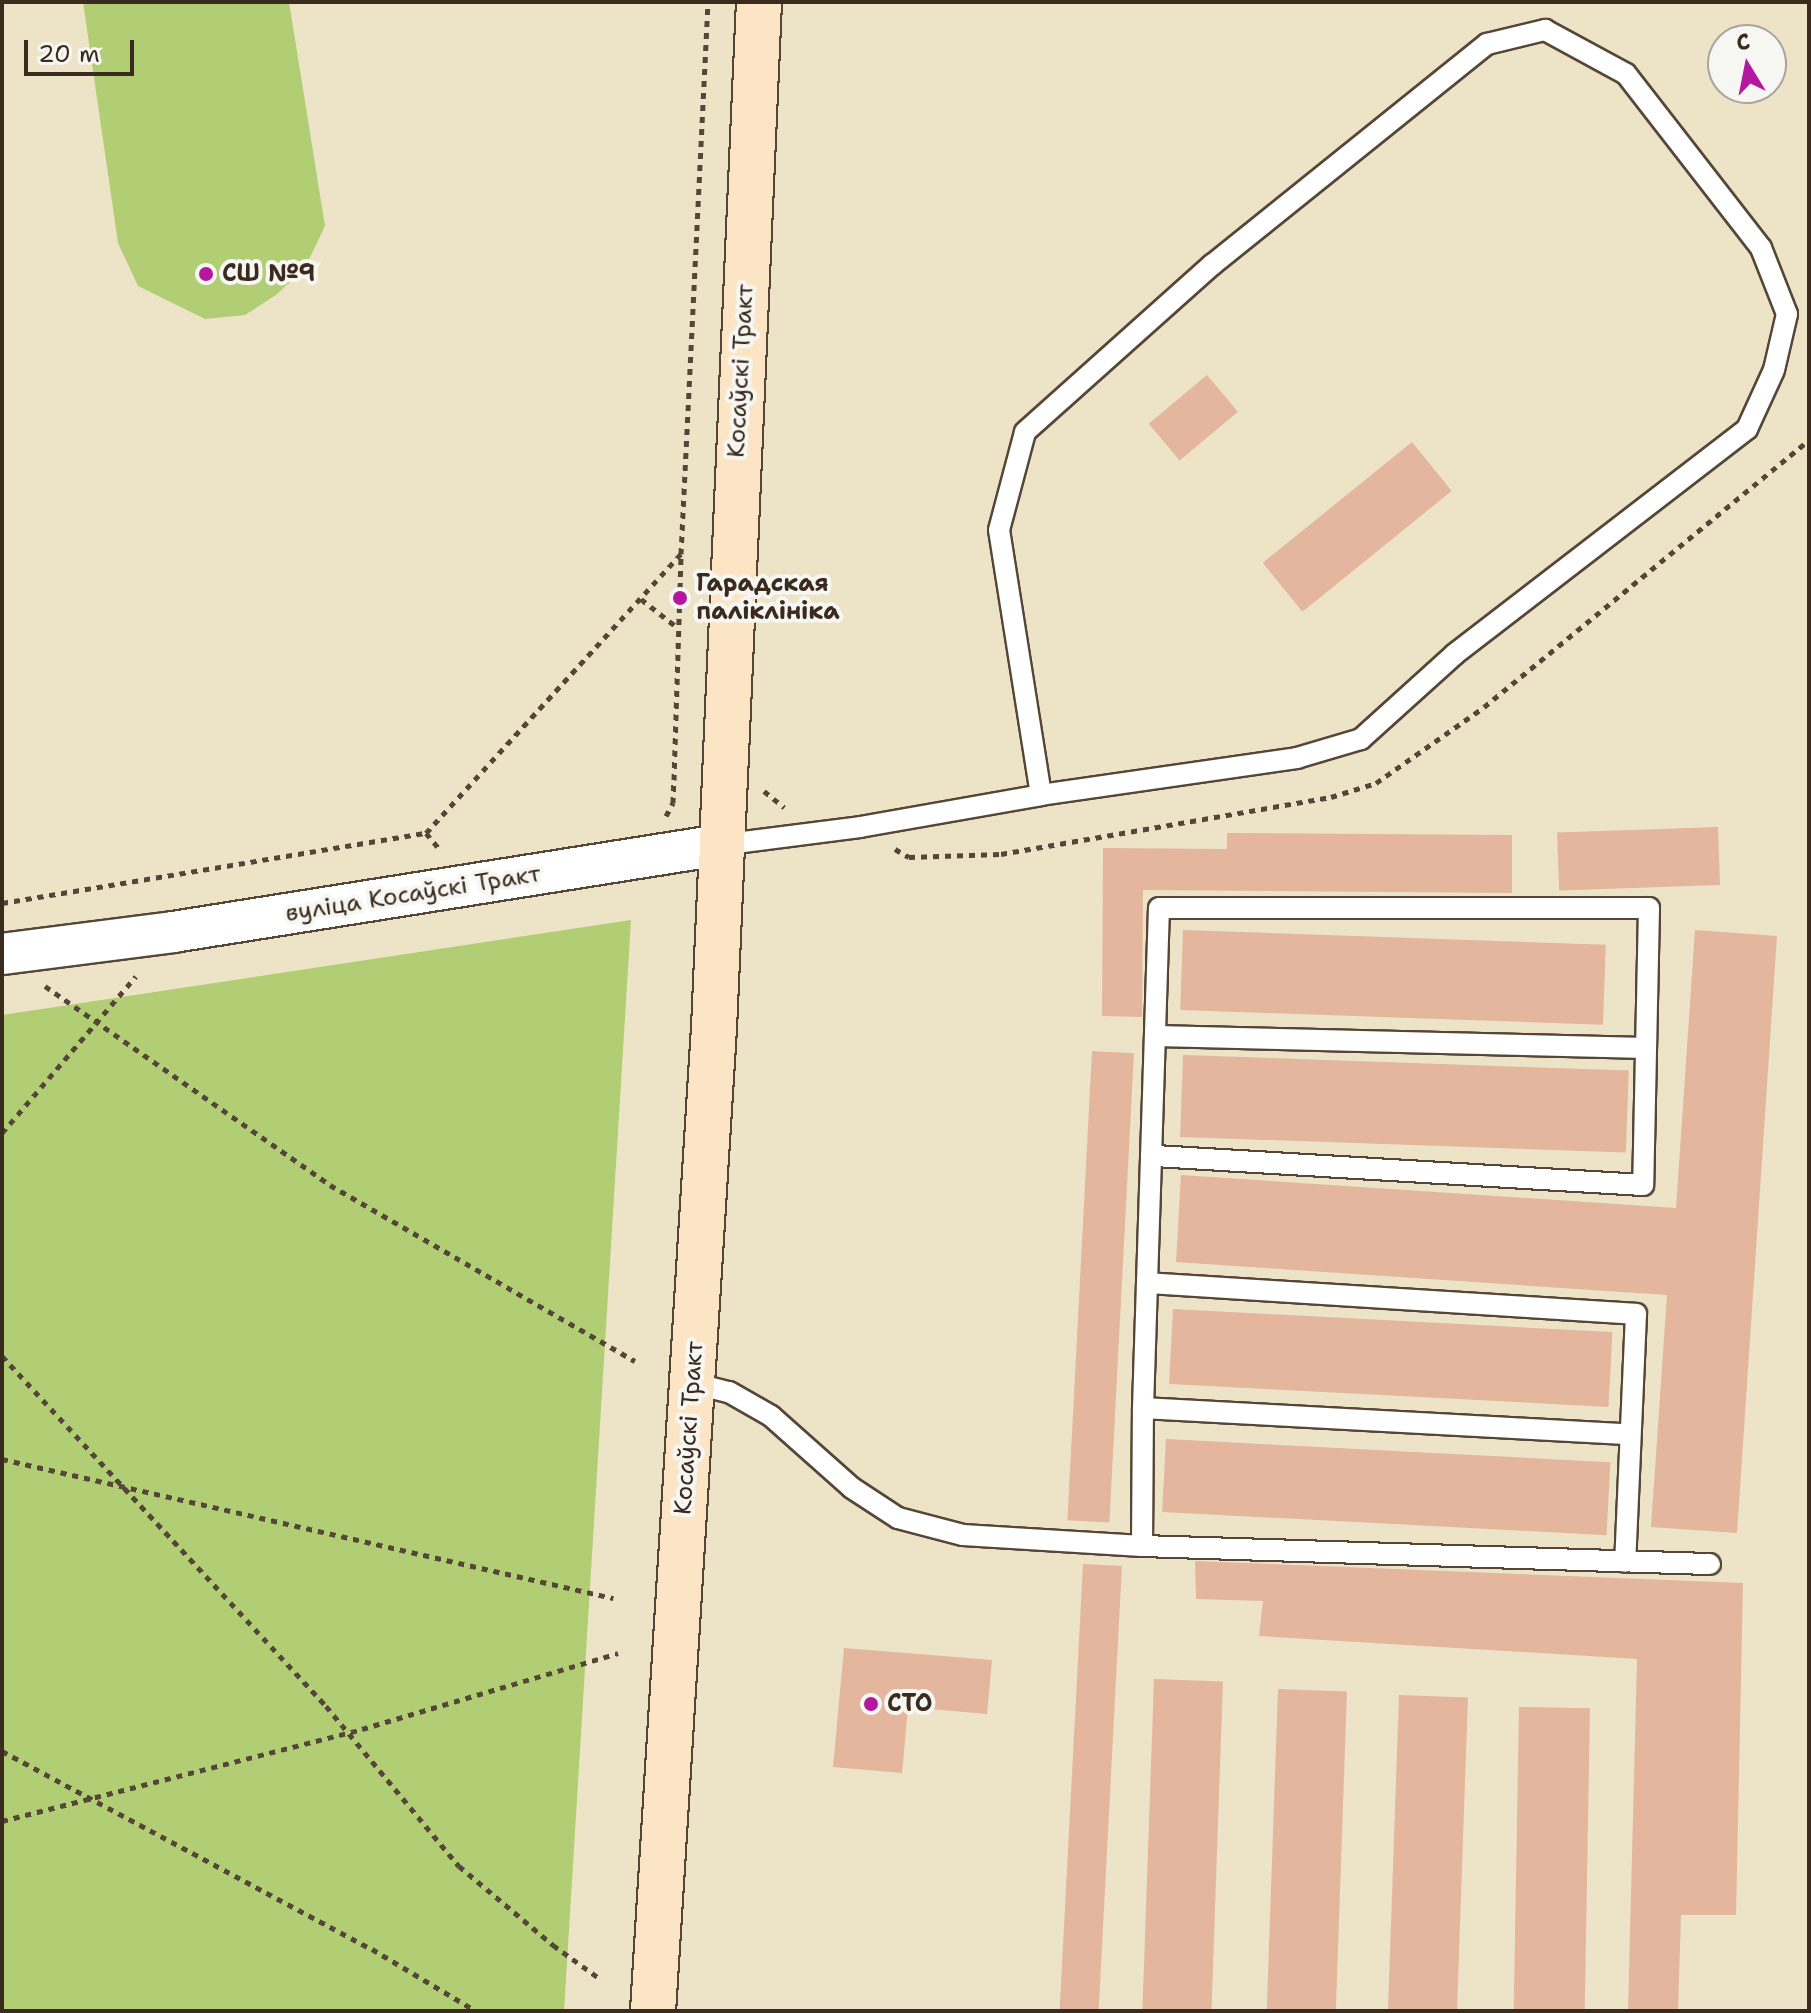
<!DOCTYPE html>
<html>
<head>
<meta charset="utf-8">
<style>
  body { margin:0 }
  #map { position:relative; width:1811px; height:2013px; overflow:hidden; background:#ede4c8; font-family:"Shantell Sans",sans-serif }
  div>[style] { position:absolute }
  .green>* { inset:0; background:#b2ce75 }
  .building>* { inset:0; background:#e3b69d; transform-origin:0 0 }
  .path>* { height:5px; margin-top:-2.5px; transform-origin:0; background:repeating-linear-gradient(90deg,#564638 0 6px,transparent 0 12px) }
  .roads { filter:drop-shadow(2px 0 #564638) drop-shadow(-2px 0 #564638) drop-shadow(0 2px #564638) drop-shadow(0 -2px #564638) }
  .lane>* { height:20px; margin:-10px; padding:0 10px; transform-origin:10px; border-radius:10px; background:#fff }
  .street>* { height:40px; margin:-20px; padding:0 20px; transform-origin:20px; border-radius:20px; background:#fff }
  .secondary>* { height:44px; margin:-22px; padding:0 22px; transform-origin:22px; border-radius:22px; background:#fce5c4 }
  .dots>* { width:22px; height:22px; translate:-50% -50%; box-sizing:border-box; border:4px solid #f6f6f2; border-radius:50% }
  span { translate:-50% -50%; white-space:nowrap; text-align:center; line-height:1.15; -webkit-text-stroke:8px #f6f6f2; paint-order:stroke }
  .poi-label { font-size:24px; color:#3b2a1e; font-weight:700 }
  .left { translate:0 -50%; text-align:left }
  .street-label { font-size:24px; color:#3b2a1e }
  .frame { position:absolute; inset:0; border:4px solid #3b2a1e; pointer-events:none }
  .north { position:absolute; left:1707px; top:24px; width:80px; height:80px; box-sizing:border-box; background:#f6f6f2; border:2px solid #aba49d; border-radius:50%; rotate:350deg; font-size:22px; font-weight:700; line-height:32px; text-align:center; color:#3b2a1e }
  .north::after { content:''; display:block; margin:auto; width:28px; height:36px; background:#b5179e; clip-path:polygon(50% 0,100% 100%,50% 72%,0 100%) }
  .scale { position:absolute; left:24px; top:40px; width:110px; height:36px; box-sizing:border-box; border:4px solid #3b2a1e; border-top:0; padding-left:10px; font-size:24px; line-height:28px; white-space:nowrap; color:#3b2a1e; -webkit-text-stroke:6px #f6f6f2; paint-order:stroke }
</style>
</head>
<body>
<div id="map">
  <div class="green">
    <i style="clip-path:polygon(83px 2px,289px 2px,325px 226px,305px 268px,276px 295px,245px 315px,205px 319px,138px 286px,118px 243px)"></i>
    <i style="clip-path:polygon(631px 920px,564px 2011px,2px 2011px,2px 1015px)"></i>
  </div>
  <div class="building">
    <i style="left:1207px;top:375px;width:48px;height:76px;rotate:50deg"></i>
    <i style="left:1412px;top:442px;width:63px;height:192px;rotate:51deg"></i>
    <i style="left:1718px;top:827px;width:58px;height:161px;rotate:88deg"></i>
    <i style="clip-path:polygon(1227px 833px,1512px 835px,1512px 893px,1143px 890px,1142px 1017px,1102px 1016px,1103px 848px,1227px 849px)"></i>
    <i style="left:1183px;top:930px;width:423px;height:80px;rotate:2deg"></i>
    <i style="clip-path:polygon(1695px 930px,1777px 936px,1737px 1533px,1651px 1527px,1667px 1295px,1176px 1262px,1181px 1175px,1676px 1208px)"></i>
    <i style="left:1092px;top:1051px;width:42px;height:470px;rotate:3deg"></i>
    <i style="left:1183px;top:1055px;width:446px;height:82px;rotate:2deg"></i>
    <i style="left:1173px;top:1309px;width:440px;height:75px;rotate:3deg"></i>
    <i style="left:1166px;top:1439px;width:445px;height:73px;rotate:3deg"></i>
    <i style="clip-path:polygon(1195px 1561px,1743px 1583px,1736px 1915px,1681px 1915px,1678px 2011px,1628px 2011px,1637px 1659px,1259px 1636px,1263px 1601px,1196px 1599px)"></i>
    <i style="left:1083px;top:1564px;width:39px;height:448px;rotate:3deg"></i>
    <i style="clip-path:polygon(844px 1648px,992px 1660px,987px 1714px,908px 1707px,902px 1773px,833px 1767px)"></i>
    <i style="left:1154px;top:1679px;width:69px;height:332px;rotate:2deg"></i>
    <i style="left:1278px;top:1689px;width:69px;height:322px;rotate:2deg"></i>
    <i style="left:1399px;top:1695px;width:69px;height:316px;rotate:2deg"></i>
    <i style="left:1519px;top:1707px;width:71px;height:304px;rotate:1deg"></i>
  </div>
  <div class="path">
    <i style="left:641px;top:599px;width:47px;rotate:38.1deg"></i>
    <i style="left:764px;top:791px;width:26px;rotate:39deg"></i>
    <i style="left:666px;top:816px;width:15px;rotate:-62deg"></i>
    <i style="left:673px;top:803px;width:23px;rotate:-88deg"></i>
    <i style="left:674px;top:780px;width:224px;rotate:-88.2deg"></i>
    <i style="left:426px;top:833px;width:23px;rotate:50deg"></i>
    <i style="left:895px;top:849px;width:16px;rotate:30deg"></i>
    <i style="left:909px;top:857px;width:92px;rotate:-1.9deg"></i>
    <i style="left:1001px;top:854px;width:335px;rotate:-9.8deg"></i>
    <i style="left:1331px;top:797px;width:47px;rotate:-17.3deg"></i>
    <i style="left:1376px;top:783px;width:132px;rotate:-35.1deg"></i>
    <i style="left:1484px;top:707px;width:421px;rotate:-39.4deg"></i>
    <i style="left:2px;top:903px;width:430px;rotate:-9.4deg"></i>
    <i style="left:426px;top:833px;width:378px;rotate:-47.6deg"></i>
    <i style="left:681px;top:554px;width:553px;rotate:-87.2deg"></i>
    <i style="left:45px;top:986px;width:348px;rotate:34.9deg"></i>
    <i style="left:330px;top:1185px;width:352px;rotate:30deg"></i>
    <i style="left:2px;top:1133px;width:206px;rotate:-49.5deg"></i>
    <i style="left:2px;top:1356px;width:477px;rotate:47.2deg"></i>
    <i style="left:326px;top:1706px;width:208px;rotate:50.3deg"></i>
    <i style="left:459px;top:1866px;width:123px;rotate:40deg"></i>
    <i style="left:553px;top:1945px;width:57px;rotate:35.7deg"></i>
    <i style="left:2px;top:1459px;width:627px;rotate:12.82deg"></i>
    <i style="left:2px;top:1751px;width:420px;rotate:28.2deg"></i>
    <i style="left:372px;top:1949px;width:121px;rotate:30.8deg"></i>
    <i style="left:2px;top:1821px;width:372px;rotate:-14.3deg"></i>
    <i style="left:362px;top:1729px;width:267px;rotate:-16.5deg"></i>
  </div>
  <div class="roads">
    <div class="lane">
      <i style="left:720px;top:845px;width:141px;rotate:-7.3deg"></i>
      <i style="left:860px;top:827px;width:184px;rotate:-10deg"></i>
      <i style="left:1041px;top:795px;width:268px;rotate:-99deg"></i>
      <i style="left:999px;top:530px;width:101px;rotate:-75.1deg"></i>
      <i style="left:1025px;top:432px;width:251px;rotate:-41.8deg"></i>
      <i style="left:1212px;top:265px;width:353px;rotate:-38.8deg"></i>
      <i style="left:1487px;top:44px;width:60px;rotate:-13.6deg"></i>
      <i style="left:1545px;top:30px;width:92px;rotate:28.5deg"></i>
      <i style="left:1626px;top:74px;width:220px;rotate:52.2deg"></i>
      <i style="left:1761px;top:248px;width:71px;rotate:68.5deg"></i>
      <i style="left:1787px;top:314px;width:57px;rotate:103.1deg"></i>
      <i style="left:1774px;top:370px;width:65px;rotate:114.6deg"></i>
      <i style="left:1747px;top:429px;width:369px;rotate:142.4deg"></i>
      <i style="left:1455px;top:654px;width:127px;rotate:137.9deg"></i>
      <i style="left:1361px;top:739px;width:67px;rotate:163.5deg"></i>
      <i style="left:1297px;top:758px;width:259px;rotate:171.8deg"></i>
      <i style="left:1156px;top:1036px;width:490px;rotate:1.4deg"></i>
      <i style="left:1147px;top:1283px;width:490px;rotate:3.6deg"></i>
      <i style="left:1636px;top:1314px;width:248px;rotate:92.5deg"></i>
      <i style="left:692px;top:1383px;width:38px;rotate:14deg"></i>
      <i style="left:729px;top:1392px;width:48px;rotate:29.7deg"></i>
      <i style="left:771px;top:1416px;width:108px;rotate:41.6deg"></i>
      <i style="left:852px;top:1488px;width:55px;rotate:33.1deg"></i>
      <i style="left:898px;top:1518px;width:67px;rotate:14.7deg"></i>
      <i style="left:963px;top:1535px;width:179px;rotate:3.5deg"></i>
      <i style="left:1142px;top:1546px;width:568px;rotate:1.82deg"></i>
      <i style="left:1143px;top:1408px;width:487px;rotate:3.1deg"></i>
      <i style="left:1142px;top:1546px;width:138px;rotate:-89.6deg"></i>
      <i style="left:1143px;top:1408px;width:500px;rotate:-88.17deg"></i>
      <i style="left:1159px;top:908px;width:490px"></i>
      <i style="left:1649px;top:908px;width:277px;rotate:91.2deg"></i>
      <i style="left:1643px;top:1185px;width:493px;rotate:-176.6deg"></i>
    </div>
    <div class="street">
      <i style="left:2px;top:954px;width:172px;rotate:-7.3deg"></i>
      <i style="left:173px;top:932px;width:554px;rotate:-9.04deg"></i>
    </div>
    <div class="secondary">
      <i style="left:653px;top:2011px;width:985px;rotate:-86.45deg"></i>
      <i style="left:714px;top:1028px;width:1027px;rotate:-87.49deg"></i>
    </div>
  </div>
  <div class="dots">
    <i style="left:206px;top:274px;background:#b5179e"></i>
    <i style="left:680px;top:598px;background:#b5179e"></i>
    <i style="left:871px;top:1704px;background:#b5179e"></i>
  </div>
  <div class="poi-label">
    <span class="left" style="left:222px;top:274px">СШ №9</span>
    <span class="left" style="left:696px;top:598px">Гарадская<br>паліклініка</span>
    <span class="left" style="left:887px;top:1704px">СТО</span>
  </div>
  <div class="street-label">
    <span style="left:741px;top:371px;rotate:-87deg">Косаўскі Тракт</span>
    <span style="left:413px;top:894px;rotate:-9deg">вуліца Косаўскі Тракт</span>
    <span style="left:689px;top:1428px;rotate:-86deg">Косаўскі Тракт</span>
  </div>
  <div class="frame"></div>
  <div class="north">С</div>
  <div class="scale">20 m</div>
</div>
</body>
</html>
